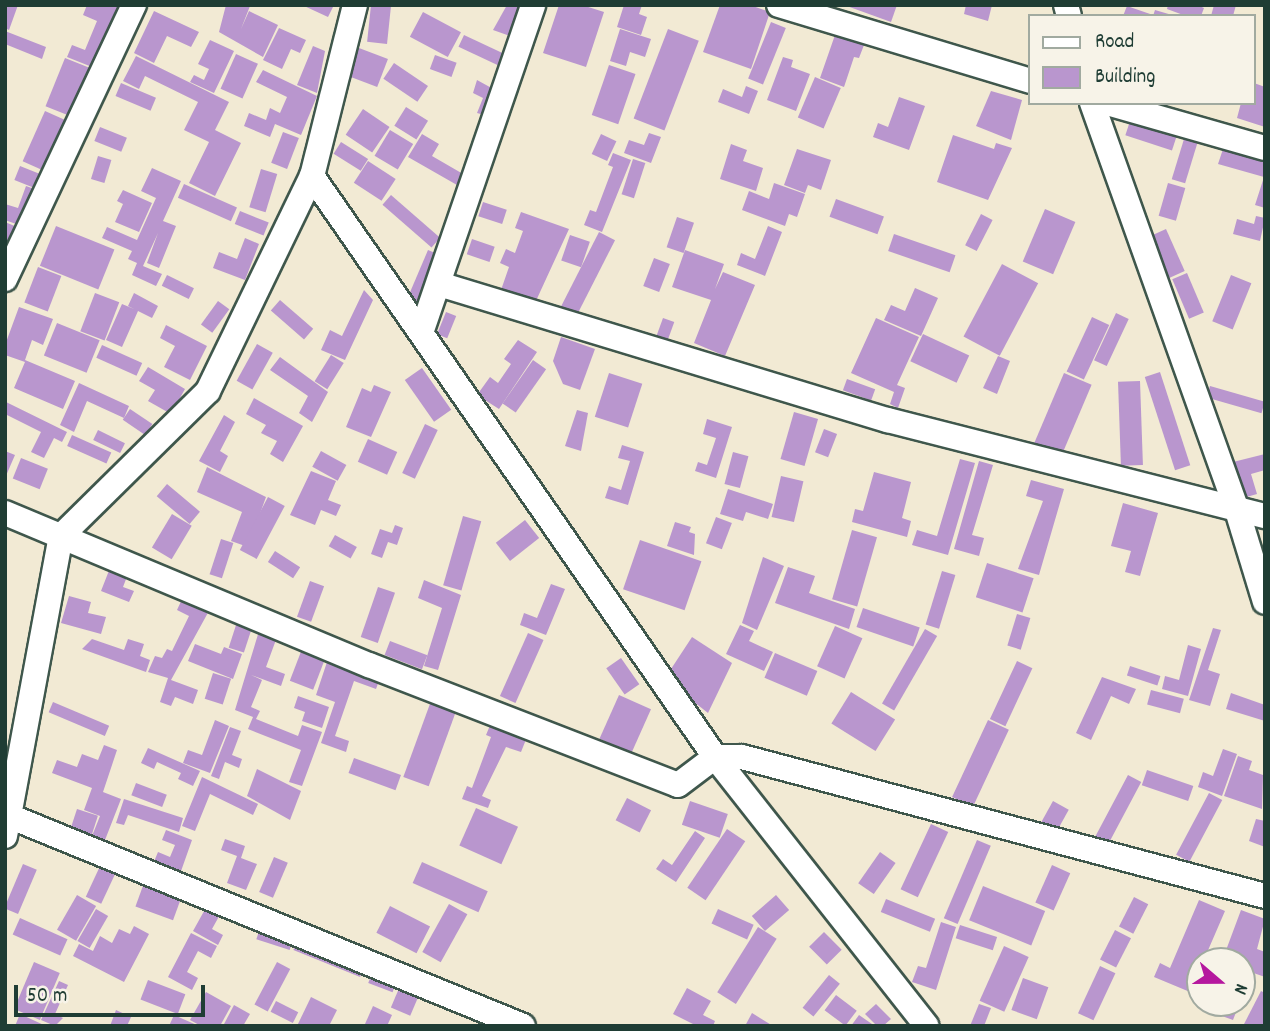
<!DOCTYPE html>
<html>
<head>
<meta charset="utf-8">
<style>
  body { margin:0 }
  #map { position:relative; width:1270px; height:1031px; overflow:hidden; background:#f2ead4; font-family:Dekko,sans-serif }
  div>[style] { position:absolute }
  .building>* { inset:0; background:#b996ce; transform-origin:0 0 }
  .roads { filter:drop-shadow(2px 0 #3f574c) drop-shadow(-2px 0 #3f574c) drop-shadow(0 2px #3f574c) drop-shadow(0 -2px #3f574c) }
  .minor>* { height:24px; margin:-12px; padding:0 12px; transform-origin:12px; border-radius:12px; background:#fff }
  span { translate:-50% -50%; white-space:nowrap; text-align:center; line-height:1.15; -webkit-text-stroke:5px #f7f3e8; paint-order:stroke }
  .frame { position:absolute; inset:0; border:7px solid #1f3d34; pointer-events:none }
  .legend { position:absolute; left:1028px; top:14px; width:228px; height:91px; box-sizing:border-box; background:#f7f3e8; border:2px solid #a1aaa0; margin:0; padding:9px 12px; list-style:none; font-size:21px; color:#1f3d34 }
  .legend li { display:flex; align-items:center; gap:14px; height:35px }
  .legend b { width:35px; border:2px solid #a1aaa0 }
  .north { position:absolute; left:1186px; top:947px; width:70px; height:70px; box-sizing:border-box; background:#f7f3e8; border:2px solid #a1aaa0; border-radius:50%; rotate:110deg; font-size:19px; font-weight:700; line-height:28px; text-align:center; color:#1f3d34 }
  .north::after { content:''; display:block; margin:auto; width:24px; height:32px; background:#b5179e; clip-path:polygon(50% 0,100% 100%,50% 72%,0 100%) }
  .scale { position:absolute; left:14px; top:985px; width:191px; height:32px; box-sizing:border-box; border:4px solid #1f3d34; border-top:0; padding-left:9px; font-size:21px; line-height:24px; white-space:nowrap; color:#1f3d34; -webkit-text-stroke:5px #f7f3e8; paint-order:stroke }
</style>
</head>
<body>
<div id="map">
  <div class="building">
    <i style="clip-path:polygon(5px 5px,18px 5px,9px 30px,5px 28px)"></i>
    <i style="clip-path:polygon(87px 5px,119px 5px,92px 67px,67px 57px,72px 45px,85px 50px,97px 21px,83px 15px)"></i>
    <i style="clip-path:polygon(226px 5px,250px 6px,241px 29px,249px 11px,278px 25px,263px 57px,219px 32px)"></i>
    <i style="clip-path:polygon(302px 5px,334px 5px,328px 17px)"></i>
    <i style="left:371px;top:5px;width:20px;height:37px;rotate:6deg"></i>
    <i style="clip-path:polygon(507px 5px,521px 5px,510px 36px,493px 30px)"></i>
    <i style="clip-path:polygon(559px 5px,582px 5px,604px 12px,586px 67px,543px 53px)"></i>
    <i style="clip-path:polygon(624px 5px,642px 5px,639px 14px,647px 17px,641px 35px,617px 27px)"></i>
    <i style="clip-path:polygon(720px 5px,750px 5px,770px 12px,751px 69px,703px 52px)"></i>
    <i style="clip-path:polygon(844px 5px,897px 5px,891px 22px)"></i>
    <i style="clip-path:polygon(966px 5px,992px 5px,988px 21px,964px 14px)"></i>
    <i style="clip-path:polygon(1168px 5px,1197px 5px,1204px 8px,1201px 16px,1186px 16px,1167px 9px)"></i>
    <i style="clip-path:polygon(1214px 5px,1236px 5px,1233px 16px,1211px 16px)"></i>
    <i style="clip-path:polygon(1127px 6px,1153px 15px,1153px 16px,1123px 16px)"></i>
    <i style="clip-path:polygon(1155px 10px,1172px 15px,1172px 16px,1153px 16px)"></i>
    <i style="clip-path:polygon(154px 11px,199px 32px,191px 47px,167px 36px,154px 63px,134px 53px)"></i>
    <i style="left:423px;top:12px;width:43px;height:28px;rotate:28deg"></i>
    <i style="left:771px;top:22px;width:16px;height:61px;rotate:22deg"></i>
    <i style="clip-path:polygon(279px 28px,306px 40px,300px 53px,291px 49px,282px 69px,263px 60px)"></i>
    <i style="clip-path:polygon(620px 29px,651px 39px,645px 57px,630px 52px,626px 66px,610px 61px)"></i>
    <i style="left:668px;top:29px;width:33px;height:96px;rotate:21deg"></i>
    <i style="clip-path:polygon(5px 31px,46px 47px,42px 59px,5px 44px)"></i>
    <i style="left:464px;top:35px;width:50px;height:13px;rotate:25deg"></i>
    <i style="clip-path:polygon(835px 35px,864px 45px,859px 58px,854px 57px,844px 87px,820px 78px)"></i>
    <i style="clip-path:polygon(210px 40px,234px 51px,214px 93px,190px 82px,194px 75px,204px 80px,209px 69px,198px 64px)"></i>
    <i style="clip-path:polygon(313px 46px,325px 51px,317px 93px,297px 85px)"></i>
    <i style="left:359px;top:48px;width:31px;height:30px;rotate:21deg"></i>
    <i style="left:236px;top:54px;width:24px;height:38px;rotate:24deg"></i>
    <i style="left:435px;top:55px;width:23px;height:15px;rotate:20deg"></i>
    <i style="clip-path:polygon(136px 56px,229px 102px,215px 130px,241px 143px,215px 196px,189px 183px,209px 142px,184px 130px,198px 102px,145px 76px,139px 89px,123px 81px)"></i>
    <i style="clip-path:polygon(783px 57px,793px 60px,791px 67px,810px 74px,796px 111px,767px 100px)"></i>
    <i style="left:65px;top:58px;width:27px;height:52px;rotate:22deg"></i>
    <i style="left:394px;top:63px;width:41px;height:19px;rotate:34deg"></i>
    <i style="left:609px;top:65px;width:28px;height:53px;rotate:19deg"></i>
    <i style="clip-path:polygon(263px 70px,317px 96px,301px 135px,275px 124px,270px 137px,244px 126px,249px 113px,266px 120px,270px 108px,280px 113px,287px 97px,256px 82px)"></i>
    <i style="left:815px;top:77px;width:28px;height:44px;rotate:23deg"></i>
    <i style="clip-path:polygon(477px 80px,497px 91px,488px 116px,477px 113px,483px 98px,473px 93px)"></i>
    <i style="left:121px;top:83px;width:38px;height:14px;rotate:23deg"></i>
    <i style="clip-path:polygon(1254px 83px,1265px 87px,1265px 127px,1237px 118px,1241px 103px,1254px 103px)"></i>
    <i style="clip-path:polygon(746px 86px,758px 91px,749px 114px,718px 102px,723px 89px,742px 97px)"></i>
    <i style="clip-path:polygon(991px 91px,1022px 100px,1011px 140px,976px 126px)"></i>
    <i style="clip-path:polygon(899px 97px,925px 106px,909px 150px,873px 137px,878px 123px,888px 127px)"></i>
    <i style="left:406px;top:107px;width:26px;height:22px;rotate:32deg"></i>
    <i style="left:363px;top:109px;width:32px;height:31px;rotate:34deg"></i>
    <i style="left:45px;top:111px;width:30px;height:55px;rotate:24deg"></i>
    <i style="left:1130px;top:121px;width:49px;height:15px;rotate:18deg"></i>
    <i style="left:100px;top:127px;width:29px;height:15px;rotate:22deg"></i>
    <i style="left:390px;top:130px;width:27px;height:30px;rotate:31deg"></i>
    <i style="left:283px;top:132px;width:17px;height:33px;rotate:21deg"></i>
    <i style="clip-path:polygon(649px 133px,661px 137px,651px 163px,624px 153px,629px 140px,644px 145px)"></i>
    <i style="clip-path:polygon(422px 134px,439px 144px,432px 156px,470px 178px,464px 189px,408px 157px)"></i>
    <i style="left:601px;top:134px;width:17px;height:22px;rotate:25deg"></i>
    <i style="clip-path:polygon(953px 135px,994px 149px,996px 143px,1012px 148px,988px 200px,937px 182px)"></i>
    <i style="left:1184px;top:139px;width:14px;height:42px;rotate:17deg"></i>
    <i style="left:341px;top:142px;width:32px;height:14px;rotate:32deg"></i>
    <i style="clip-path:polygon(731px 144px,747px 150px,743px 161px,763px 168px,756px 191px,720px 179px)"></i>
    <i style="clip-path:polygon(797px 149px,831px 160px,821px 190px,808px 185px,805px 193px,784px 185px)"></i>
    <i style="clip-path:polygon(1223px 149px,1265px 162px,1265px 208px,1255px 205px,1264px 177px,1218px 164px)"></i>
    <i style="clip-path:polygon(613px 153px,631px 160px,602px 232px,584px 225px,590px 210px,596px 212px,613px 167px,608px 165px)"></i>
    <i style="left:98px;top:156px;width:14px;height:24px;rotate:17deg"></i>
    <i style="left:633px;top:159px;width:13px;height:37px;rotate:18deg"></i>
    <i style="left:368px;top:161px;width:33px;height:26px;rotate:33deg"></i>
    <i style="left:20px;top:166px;width:29px;height:15px;rotate:22deg"></i>
    <i style="clip-path:polygon(152px 168px,181px 181px,163px 221px,176px 226px,159px 268px,147px 263px,158px 233px,143px 266px,162px 274px,156px 286px,132px 275px,137px 263px,128px 259px,132px 251px,102px 238px,107px 227px,137px 240px,156px 198px,141px 191px)"></i>
    <i style="left:261px;top:169px;width:17px;height:40px;rotate:17deg"></i>
    <i style="clip-path:polygon(774px 183px,805px 194px,797px 217px,789px 214px,785px 226px,742px 210px,749px 191px,769px 199px)"></i>
    <i style="left:1168px;top:183px;width:18px;height:34px;rotate:16deg"></i>
    <i style="left:184px;top:184px;width:58px;height:15px;rotate:24deg"></i>
    <i style="clip-path:polygon(26px 186px,40px 191px,27px 228px,5px 220px,5px 204px,18px 208px)"></i>
    <i style="clip-path:polygon(123px 190px,152px 203px,139px 232px,115px 222px,123px 204px,117px 201px)"></i>
    <i style="left:391px;top:195px;width:65px;height:13px;rotate:41deg"></i>
    <i style="left:836px;top:199px;width:51px;height:19px;rotate:20deg"></i>
    <i style="left:483px;top:202px;width:25px;height:15px;rotate:18deg"></i>
    <i style="left:1045px;top:209px;width:33px;height:57px;rotate:23deg"></i>
    <i style="left:240px;top:211px;width:31px;height:14px;rotate:22deg"></i>
    <i style="clip-path:polygon(521px 212px,569px 229px,535px 303px,501px 290px,509px 267px,500px 263px,506px 249px,515px 253px,523px 231px,515px 228px)"></i>
    <i style="left:981px;top:214px;width:13px;height:35px;rotate:27deg"></i>
    <i style="clip-path:polygon(1256px 216px,1265px 218px,1260px 241px,1233px 234px,1237px 219px,1254px 224px)"></i>
    <i style="left:677px;top:217px;width:18px;height:32px;rotate:19deg"></i>
    <i style="clip-path:polygon(5px 222px,17px 227px,5px 255px)"></i>
    <i style="left:56px;top:226px;width:63px;height:43px;rotate:22deg"></i>
    <i style="clip-path:polygon(768px 226px,782px 232px,765px 276px,737px 265px,741px 253px,755px 259px)"></i>
    <i style="left:1166px;top:229px;width:46px;height:17px;rotate:66deg"></i>
    <i style="left:599px;top:232px;width:18px;height:87px;rotate:27deg"></i>
    <i style="left:894px;top:234px;width:65px;height:18px;rotate:19deg"></i>
    <i style="left:570px;top:235px;width:21px;height:27px;rotate:19deg"></i>
    <i style="clip-path:polygon(245px 238px,259px 244px,245px 280px,213px 268px,219px 252px,237px 259px)"></i>
    <i style="left:472px;top:239px;width:24px;height:16px;rotate:19deg"></i>
    <i style="left:428px;top:250px;width:15px;height:52px;rotate:23deg"></i>
    <i style="clip-path:polygon(685px 250px,724px 264px,715px 289px,723px 272px,755px 285px,725px 356px,694px 343px,711px 300px,672px 287px)"></i>
    <i style="left:654px;top:258px;width:17px;height:30px;rotate:21deg"></i>
    <i style="left:1002px;top:264px;width:41px;height:82px;rotate:28deg"></i>
    <i style="left:38px;top:267px;width:25px;height:38px;rotate:21deg"></i>
    <i style="left:1187px;top:273px;width:43px;height:16px;rotate:67deg"></i>
    <i style="left:167px;top:275px;width:30px;height:12px;rotate:26deg"></i>
    <i style="left:1231px;top:275px;width:22px;height:50px;rotate:22deg"></i>
    <i style="clip-path:polygon(915px 288px,938px 298px,921px 336px,884px 320px,891px 305px,905px 311px)"></i>
    <i style="clip-path:polygon(364px 290px,373px 300px,345px 360px,321px 350px,330px 330px,342px 336px)"></i>
    <i style="left:95px;top:293px;width:26px;height:41px;rotate:21deg"></i>
    <i style="clip-path:polygon(134px 293px,158px 306px,152px 318px,138px 311px,122px 347px,106px 340px,122px 304px,134px 309px,128px 306px)"></i>
    <i style="left:280px;top:300px;width:44px;height:14px;rotate:41deg"></i>
    <i style="left:218px;top:301px;width:14px;height:29px;rotate:36deg"></i>
    <i style="clip-path:polygon(19px 307px,53px 319px,43px 345px,32px 340px,25px 360px,75px 381px,63px 409px,14px 388px,25px 362px,5px 355px,5px 345px)"></i>
    <i style="left:446px;top:312px;width:11px;height:24px;rotate:22deg"></i>
    <i style="left:1116px;top:313px;width:14px;height:52px;rotate:25deg"></i>
    <i style="left:1092px;top:317px;width:19px;height:60px;rotate:25deg"></i>
    <i style="left:663px;top:318px;width:12px;height:26px;rotate:20deg"></i>
    <i style="clip-path:polygon(876px 318px,919px 337px,897px 385px,905px 388px,898px 408px,890px 404px,894px 392px,851px 373px)"></i>
    <i style="left:57px;top:323px;width:46px;height:35px;rotate:22deg"></i>
    <i style="clip-path:polygon(166px 325px,207px 346px,190px 380px,164px 367px,175px 346px,160px 338px)"></i>
    <i style="left:923px;top:334px;width:51px;height:30px;rotate:25deg"></i>
    <i style="clip-path:polygon(561px 337px,595px 349px,580px 390px,563px 384px,553px 361px)"></i>
    <i style="clip-path:polygon(518px 340px,537px 352px,499px 409px,477px 395px,490px 377px,498px 383px,511px 364px,504px 359px)"></i>
    <i style="left:257px;top:344px;width:18px;height:42px;rotate:29deg"></i>
    <i style="left:102px;top:345px;width:44px;height:14px;rotate:24deg"></i>
    <i style="left:331px;top:355px;width:15px;height:31px;rotate:32deg"></i>
    <i style="clip-path:polygon(998px 356px,1010px 361px,997px 394px,983px 388px)"></i>
    <i style="clip-path:polygon(280px 357px,328px 392px,312px 422px,299px 413px,308px 396px,270px 370px)"></i>
    <i style="left:533px;top:360px;width:16px;height:53px;rotate:35deg"></i>
    <i style="clip-path:polygon(148px 367px,185px 389px,171px 414px,148px 401px,155px 390px,139px 381px)"></i>
    <i style="left:422px;top:368px;width:51px;height:21px;rotate:55deg"></i>
    <i style="left:1160px;top:372px;width:98px;height:16px;rotate:72deg"></i>
    <i style="left:609px;top:373px;width:35px;height:46px;rotate:18deg"></i>
    <i style="left:1064px;top:373px;width:30px;height:78px;rotate:23deg"></i>
    <i style="left:847px;top:379px;width:30px;height:12px;rotate:20deg"></i>
    <i style="left:1140px;top:381px;width:84px;height:22px;rotate:88deg"></i>
    <i style="clip-path:polygon(79px 383px,129px 406px,124px 418px,87px 401px,74px 432px,60px 425px)"></i>
    <i style="clip-path:polygon(374px 385px,391px 392px,371px 437px,346px 427px,362px 388px,371px 392px)"></i>
    <i style="left:1210px;top:386px;width:57px;height:12px;rotate:16deg"></i>
    <i style="clip-path:polygon(254px 398px,303px 426px,283px 462px,270px 454px,277px 441px,261px 433px,266px 425px,246px 414px)"></i>
    <i style="clip-path:polygon(6px 402px,67px 432px,62px 442px,54px 438px,44px 458px,31px 452px,41px 432px,5px 414px)"></i>
    <i style="left:130px;top:409px;width:27px;height:13px;rotate:34deg"></i>
    <i style="clip-path:polygon(577px 410px,588px 413px,581px 451px,565px 446px)"></i>
    <i style="left:794px;top:412px;width:25px;height:49px;rotate:16deg"></i>
    <i style="clip-path:polygon(224px 415px,235px 422px,220px 451px,228px 456px,220px 472px,199px 461px)"></i>
    <i style="clip-path:polygon(707px 419px,732px 427px,716px 478px,695px 471px,698px 462px,707px 465px,716px 438px,703px 434px)"></i>
    <i style="left:425px;top:424px;width:14px;height:54px;rotate:25deg"></i>
    <i style="left:824px;top:429px;width:14px;height:25px;rotate:21deg"></i>
    <i style="left:98px;top:430px;width:30px;height:11px;rotate:26deg"></i>
    <i style="left:72px;top:435px;width:43px;height:12px;rotate:24deg"></i>
    <i style="left:368px;top:439px;width:32px;height:25px;rotate:24deg"></i>
    <i style="clip-path:polygon(622px 445px,644px 452px,628px 505px,605px 498px,609px 486px,621px 490px,630px 461px,618px 458px)"></i>
    <i style="clip-path:polygon(5px 451px,15px 455px,5px 478px)"></i>
    <i style="left:321px;top:451px;width:29px;height:18px;rotate:29deg"></i>
    <i style="left:733px;top:452px;width:16px;height:33px;rotate:15deg"></i>
    <i style="clip-path:polygon(1265px 454px,1265px 470px,1251px 474px,1257px 494px,1243px 498px,1233px 462px)"></i>
    <i style="left:21px;top:458px;width:29px;height:22px;rotate:22deg"></i>
    <i style="clip-path:polygon(960px 459px,975px 463px,948px 555px,912px 545px,917px 530px,937px 536px)"></i>
    <i style="clip-path:polygon(979px 461px,993px 465px,972px 535px,984px 538px,979px 556px,954px 549px)"></i>
    <i style="clip-path:polygon(207px 467px,266px 497px,248px 547px,231px 541px,242px 512px,197px 492px)"></i>
    <i style="clip-path:polygon(311px 471px,336px 481px,328px 500px,341px 505px,336px 516px,321px 510px,315px 525px,290px 515px)"></i>
    <i style="clip-path:polygon(874px 472px,911px 482px,902px 518px,911px 521px,907px 537px,852px 522px,855px 509px,863px 511px)"></i>
    <i style="left:781px;top:476px;width:23px;height:42px;rotate:13deg"></i>
    <i style="clip-path:polygon(1031px 480px,1064px 489px,1039px 575px,1018px 569px,1043px 501px,1026px 496px)"></i>
    <i style="left:167px;top:484px;width:43px;height:16px;rotate:40deg"></i>
    <i style="clip-path:polygon(728px 489px,773px 504px,768px 519px,746px 512px,743px 521px,720px 514px)"></i>
    <i style="left:268px;top:497px;width:19px;height:60px;rotate:28deg"></i>
    <i style="clip-path:polygon(1123px 503px,1158px 513px,1140px 576px,1125px 572px,1131px 551px,1111px 546px)"></i>
    <i style="left:172px;top:514px;width:23px;height:39px;rotate:31deg"></i>
    <i style="left:463px;top:516px;width:19px;height:72px;rotate:16deg"></i>
    <i style="left:716px;top:517px;width:17px;height:28px;rotate:21deg"></i>
    <i style="left:525px;top:520px;width:23px;height:37px;rotate:52deg"></i>
    <i style="clip-path:polygon(675px 522px,691px 527px,689px 532px,695px 534px,694px 555px,667px 546px)"></i>
    <i style="clip-path:polygon(395px 525px,403px 528px,397px 545px,388px 542px,382px 558px,371px 554px,380px 529px,392px 533px)"></i>
    <i style="left:852px;top:530px;width:26px;height:72px;rotate:16deg"></i>
    <i style="left:335px;top:535px;width:25px;height:13px;rotate:29deg"></i>
    <i style="left:221px;top:539px;width:13px;height:37px;rotate:18deg"></i>
    <i style="left:640px;top:540px;width:65px;height:52px;rotate:19deg"></i>
    <i style="left:275px;top:551px;width:30px;height:13px;rotate:33deg"></i>
    <i style="clip-path:polygon(763px 557px,784px 566px,757px 630px,742px 623px)"></i>
    <i style="left:987px;top:563px;width:49px;height:36px;rotate:18deg"></i>
    <i style="clip-path:polygon(788px 567px,815px 576px,809px 593px,855px 609px,849px 629px,775px 603px)"></i>
    <i style="clip-path:polygon(110px 568px,128px 574px,123px 587px,134px 591px,129px 602px,101px 591px)"></i>
    <i style="left:942px;top:571px;width:14px;height:56px;rotate:17deg"></i>
    <i style="clip-path:polygon(424px 580px,461px 595px,438px 670px,424px 666px,442px 608px,418px 598px)"></i>
    <i style="left:310px;top:581px;width:15px;height:38px;rotate:20deg"></i>
    <i style="clip-path:polygon(551px 584px,565px 589px,546px 635px,520px 625px,524px 613px,537px 618px)"></i>
    <i style="left:378px;top:587px;width:18px;height:53px;rotate:19deg"></i>
    <i style="clip-path:polygon(69px 596px,91px 602px,88px 613px,106px 617px,101px 634px,61px 623px)"></i>
    <i style="clip-path:polygon(183px 597px,210px 609px,171px 680px,198px 690px,193px 704px,175px 697px,171px 706px,160px 702px,168px 678px,148px 672px,155px 656px,162px 658px,167px 649px,172px 651px,189px 616px,177px 610px)"></i>
    <i style="left:863px;top:608px;width:60px;height:20px;rotate:19deg"></i>
    <i style="left:1017px;top:614px;width:14px;height:33px;rotate:17deg"></i>
    <i style="left:237px;top:622px;width:16px;height:27px;rotate:18deg"></i>
    <i style="clip-path:polygon(740px 625px,754px 631px,749px 641px,773px 652px,764px 671px,726px 654px)"></i>
    <i style="left:835px;top:626px;width:30px;height:44px;rotate:24deg"></i>
    <i style="clip-path:polygon(1213px 628px,1221px 630px,1208px 670px,1220px 674px,1210px 706px,1189px 700px)"></i>
    <i style="left:925px;top:629px;width:14px;height:86px;rotate:30deg"></i>
    <i style="clip-path:polygon(259px 631px,277px 637px,266px 667px,285px 674px,281px 686px,251px 675px,262px 680px,251px 707px,260px 711px,256px 719px,298px 736px,302px 725px,322px 732px,302px 786px,289px 782px,301px 750px,248px 729px,253px 717px,235px 710px)"></i>
    <i style="left:528px;top:633px;width:17px;height:69px;rotate:24deg"></i>
    <i style="clip-path:polygon(692px 637px,732px 663px,708px 713px,689px 698px,671px 669px)"></i>
    <i style="clip-path:polygon(92px 639px,124px 650px,128px 639px,144px 644px,140px 656px,150px 660px,146px 672px,82px 649px)"></i>
    <i style="left:390px;top:641px;width:40px;height:15px;rotate:21deg"></i>
    <i style="clip-path:polygon(195px 644px,221px 654px,224px 647px,242px 654px,233px 679px,188px 661px)"></i>
    <i style="clip-path:polygon(1188px 645px,1201px 649px,1188px 696px,1162px 689px,1165px 676px,1179px 680px)"></i>
    <i style="left:302px;top:649px;width:25px;height:34px;rotate:21deg"></i>
    <i style="left:775px;top:653px;width:46px;height:27px;rotate:23deg"></i>
    <i style="left:621px;top:658px;width:32px;height:18px;rotate:55deg"></i>
    <i style="clip-path:polygon(328px 659px,380px 678px,376px 689px,354px 681px,335px 736px,349px 741px,346px 752px,321px 743px,335px 702px,316px 695px)"></i>
    <i style="left:1017px;top:661px;width:17px;height:64px;rotate:25deg"></i>
    <i style="left:1130px;top:666px;width:32px;height:10px;rotate:18deg"></i>
    <i style="left:213px;top:673px;width:19px;height:27px;rotate:18deg"></i>
    <i style="clip-path:polygon(1102px 677px,1136px 689px,1129px 704px,1111px 696px,1091px 740px,1076px 733px)"></i>
    <i style="left:1151px;top:690px;width:34px;height:15px;rotate:15deg"></i>
    <i style="left:851px;top:692px;width:52px;height:37px;rotate:32deg"></i>
    <i style="clip-path:polygon(1231px 693px,1265px 705px,1265px 721px,1226px 709px)"></i>
    <i style="left:619px;top:695px;width:35px;height:48px;rotate:24deg"></i>
    <i style="clip-path:polygon(298px 696px,329px 707px,322px 728px,302px 721px,305px 712px,294px 708px)"></i>
    <i style="left:431px;top:701px;width:27px;height:81px;rotate:20deg"></i>
    <i style="left:53px;top:702px;width:61px;height:11px;rotate:23deg"></i>
    <i style="clip-path:polygon(215px 720px,229px 726px,210px 773px,183px 763px,188px 750px,202px 755px)"></i>
    <i style="left:988px;top:720px;width:23px;height:85px;rotate:25deg"></i>
    <i style="clip-path:polygon(491px 723px,527px 737px,521px 752px,506px 747px,482px 796px,491px 800px,488px 808px,462px 799px,467px 786px,472px 788px,491px 737px,486px 735px)"></i>
    <i style="clip-path:polygon(230px 727px,241px 731px,232px 755px,242px 759px,239px 768px,225px 762px,219px 779px,211px 776px)"></i>
    <i style="clip-path:polygon(104px 745px,117px 750px,103px 792px,121px 799px,105px 840px,92px 836px,100px 816px,84px 810px,92px 788px,52px 773px,57px 760px,77px 767px,82px 754px,98px 760px)"></i>
    <i style="clip-path:polygon(148px 748px,200px 771px,193px 786px,178px 779px,181px 773px,157px 762px,154px 769px,141px 763px)"></i>
    <i style="clip-path:polygon(1223px 749px,1237px 754px,1222px 796px,1198px 787px,1203px 772px,1213px 776px)"></i>
    <i style="clip-path:polygon(1238px 756px,1252px 761px,1249px 770px,1263px 775px,1262px 809px,1224px 796px)"></i>
    <i style="left:354px;top:758px;width:50px;height:16px;rotate:20deg"></i>
    <i style="clip-path:polygon(257px 769px,301px 791px,290px 820px,247px 796px)"></i>
    <i style="left:1147px;top:770px;width:49px;height:16px;rotate:19deg"></i>
    <i style="left:1128px;top:775px;width:15px;height:71px;rotate:28deg"></i>
    <i style="clip-path:polygon(202px 777px,258px 804px,253px 815px,210px 794px,195px 831px,182px 826px)"></i>
    <i style="left:136px;top:783px;width:33px;height:13px;rotate:21deg"></i>
    <i style="left:1209px;top:793px;width:15px;height:70px;rotate:28deg"></i>
    <i style="left:627px;top:798px;width:27px;height:25px;rotate:27deg"></i>
    <i style="clip-path:polygon(124px 799px,183px 818px,179px 832px,128px 815px,124px 825px,116px 823px)"></i>
    <i style="left:690px;top:801px;width:40px;height:25px;rotate:19deg"></i>
    <i style="left:1053px;top:801px;width:18px;height:30px;rotate:29deg"></i>
    <i style="left:476px;top:808px;width:46px;height:41px;rotate:24deg"></i>
    <i style="left:77px;top:809px;width:22px;height:23px;rotate:18deg"></i>
    <i style="clip-path:polygon(1256px 819px,1265px 821px,1265px 847px,1249px 841px)"></i>
    <i style="left:931px;top:824px;width:19px;height:72px;rotate:25deg"></i>
    <i style="left:727px;top:829px;width:22px;height:71px;rotate:34deg"></i>
    <i style="clip-path:polygon(166px 830px,192px 840px,180px 874px,153px 864px,158px 852px,170px 857px,175px 845px,162px 840px)"></i>
    <i style="clip-path:polygon(695px 831px,705px 838px,676px 882px,656px 869px,663px 859px,672px 865px)"></i>
    <i style="clip-path:polygon(225px 839px,245px 846px,241px 858px,257px 864px,246px 890px,227px 883px,237px 856px,221px 850px)"></i>
    <i style="left:977px;top:840px;width:15px;height:85px;rotate:23deg"></i>
    <i style="left:880px;top:852px;width:19px;height:38px;rotate:35deg"></i>
    <i style="left:274px;top:857px;width:15px;height:38px;rotate:23deg"></i>
    <i style="left:422px;top:862px;width:72px;height:23px;rotate:24deg"></i>
    <i style="left:23px;top:864px;width:15px;height:48px;rotate:23deg"></i>
    <i style="left:101px;top:864px;width:17px;height:36px;rotate:25deg"></i>
    <i style="left:1052px;top:865px;width:20px;height:41px;rotate:24deg"></i>
    <i style="left:144px;top:883px;width:40px;height:25px;rotate:20deg"></i>
    <i style="left:983px;top:886px;width:67px;height:37px;rotate:22deg"></i>
    <i style="left:77px;top:895px;width:22px;height:40px;rotate:30deg"></i>
    <i style="left:776px;top:895px;width:20px;height:32px;rotate:49deg"></i>
    <i style="left:1134px;top:897px;width:16px;height:33px;rotate:27deg"></i>
    <i style="left:886px;top:899px;width:53px;height:14px;rotate:22deg"></i>
    <i style="clip-path:polygon(1199px 900px,1225px 911px,1190px 992px,1154px 977px,1160px 963px,1170px 968px)"></i>
    <i style="clip-path:polygon(208px 904px,222px 911px,212px 929px,223px 935px,218px 945px,193px 931px)"></i>
    <i style="left:449px;top:904px;width:21px;height:55px;rotate:29deg"></i>
    <i style="left:390px;top:906px;width:45px;height:30px;rotate:27deg"></i>
    <i style="left:96px;top:909px;width:14px;height:37px;rotate:30deg"></i>
    <i style="left:718px;top:909px;width:39px;height:16px;rotate:24deg"></i>
    <i style="clip-path:polygon(1241px 910px,1265px 919px,1257px 949px,1265px 952px,1265px 977px,1242px 969px,1242px 961px,1222px 961px)"></i>
    <i style="left:20px;top:918px;width:52px;height:18px;rotate:24deg"></i>
    <i style="clip-path:polygon(941px 922px,956px 927px,936px 990px,912px 982px,918px 966px,926px 968px)"></i>
    <i style="left:261px;top:925px;width:35px;height:15px;rotate:18deg"></i>
    <i style="left:960px;top:925px;width:39px;height:14px;rotate:18deg"></i>
    <i style="clip-path:polygon(134px 926px,149px 934px,124px 982px,73px 956px,79px 944px,93px 951px,100px 936px,112px 943px,119px 929px,130px 934px)"></i>
    <i style="left:758px;top:927px;width:22px;height:77px;rotate:32deg"></i>
    <i style="left:1115px;top:930px;width:18px;height:33px;rotate:27deg"></i>
    <i style="left:824px;top:932px;width:25px;height:21px;rotate:45deg"></i>
    <i style="clip-path:polygon(191px 933px,217px 946px,211px 958px,198px 951px,187px 972px,198px 978px,192px 990px,168px 977px)"></i>
    <i style="left:299px;top:936px;width:72px;height:15px;rotate:22deg"></i>
    <i style="left:1004px;top:946px;width:27px;height:60px;rotate:24deg"></i>
    <i style="left:34px;top:962px;width:28px;height:51px;rotate:23deg"></i>
    <i style="left:277px;top:962px;width:15px;height:48px;rotate:28deg"></i>
    <i style="left:1100px;top:966px;width:17px;height:52px;rotate:25deg"></i>
    <i style="left:374px;top:968px;width:26px;height:16px;rotate:21deg"></i>
    <i style="left:829px;top:975px;width:14px;height:42px;rotate:39deg"></i>
    <i style="left:1023px;top:978px;width:27px;height:34px;rotate:20deg"></i>
    <i style="left:403px;top:979px;width:21px;height:31px;rotate:23deg"></i>
    <i style="left:148px;top:980px;width:40px;height:21px;rotate:21deg"></i>
    <i style="clip-path:polygon(59px 981px,68px 985px,55px 1014px,63px 1018px,55px 1026px,41px 1020px)"></i>
    <i style="clip-path:polygon(687px 988px,711px 1001px,703px 1015px,715px 1021px,713px 1026px,697px 1026px,673px 1014px)"></i>
    <i style="clip-path:polygon(1261px 991px,1265px 993px,1265px 1026px,1243px 1026px)"></i>
    <i style="clip-path:polygon(206px 992px,231px 1006px,220px 1026px,201px 1026px,190px 1020px)"></i>
    <i style="left:836px;top:995px;width:26px;height:19px;rotate:37deg"></i>
    <i style="clip-path:polygon(311px 997px,337px 1010px,329px 1026px,297px 1026px)"></i>
    <i style="left:276px;top:1001px;width:25px;height:12px;rotate:27deg"></i>
    <i style="clip-path:polygon(1202px 1003px,1227px 1003px,1238px 1007px,1233px 1020px,1200px 1008px)"></i>
    <i style="clip-path:polygon(876px 1004px,891px 1019px,883px 1026px,877px 1026px,865px 1014px)"></i>
    <i style="clip-path:polygon(979px 1004px,991px 1008px,984px 1026px,970px 1026px)"></i>
    <i style="clip-path:polygon(234px 1005px,250px 1014px,243px 1026px,223px 1026px)"></i>
    <i style="clip-path:polygon(373px 1006px,392px 1015px,387px 1026px,365px 1024px)"></i>
    <i style="clip-path:polygon(116px 1010px,131px 1017px,127px 1026px,110px 1026px)"></i>
    <i style="clip-path:polygon(752px 1013px,773px 1026px,745px 1026px)"></i>
    <i style="clip-path:polygon(20px 1014px,46px 1026px,15px 1026px)"></i>
    <i style="clip-path:polygon(174px 1015px,199px 1026px,169px 1026px)"></i>
    <i style="clip-path:polygon(859px 1015px,872px 1024px,870px 1026px,851px 1026px)"></i>
  </div>
  <div class="roads">
    <div class="minor">
      <i style="left:355px;top:5px;width:176px;rotate:104.1deg"></i>
      <i style="left:312px;top:176px;width:707px;rotate:55.25deg"></i>
      <i style="left:715px;top:757px;width:342px;rotate:51.8deg"></i>
      <i style="left:779px;top:5px;width:262px;rotate:16.8deg"></i>
      <i style="left:1066px;top:5px;width:11px;rotate:75deg"></i>
      <i style="left:1092px;top:103px;width:429px;rotate:70.4deg"></i>
      <i style="left:1236px;top:507px;width:99px;rotate:73deg"></i>
      <i style="left:1107px;top:103px;width:164px;rotate:15.9deg"></i>
      <i style="left:5px;top:279px;width:303px;rotate:-64.8deg"></i>
      <i style="left:439px;top:284px;width:469px;rotate:16.9deg"></i>
      <i style="left:888px;top:420px;width:389px;rotate:14.3deg"></i>
      <i style="left:422px;top:330px;width:343px;rotate:-71.1deg"></i>
      <i style="left:5px;top:513px;width:394px;rotate:22.7deg"></i>
      <i style="left:369px;top:665px;width:331px;rotate:21.2deg"></i>
      <i style="left:678px;top:785px;width:46px;rotate:-37.1deg"></i>
      <i style="left:715px;top:757px;width:27px"></i>
      <i style="left:742px;top:757px;width:541px;rotate:14.88deg"></i>
      <i style="left:9px;top:816px;width:285px;rotate:-79.5deg"></i>
      <i style="left:61px;top:536px;width:206px;rotate:-44.6deg"></i>
      <i style="left:208px;top:391px;width:239px;rotate:-64.2deg"></i>
      <i style="left:5px;top:836px;width:20px;rotate:-79deg"></i>
      <i style="left:9px;top:816px;width:555px;rotate:22.22deg"></i>
    </div>
  </div>
  <div class="frame"></div>
  <ul class="legend">
  <li><b style="height:9px;background:#fff"></b>Road</li>
  <li><b style="height:19px;background:#b996ce"></b>Building</li>
  </ul>
  <div class="north">N</div>
  <div class="scale">50 m</div>
</div>
</body>
</html>
